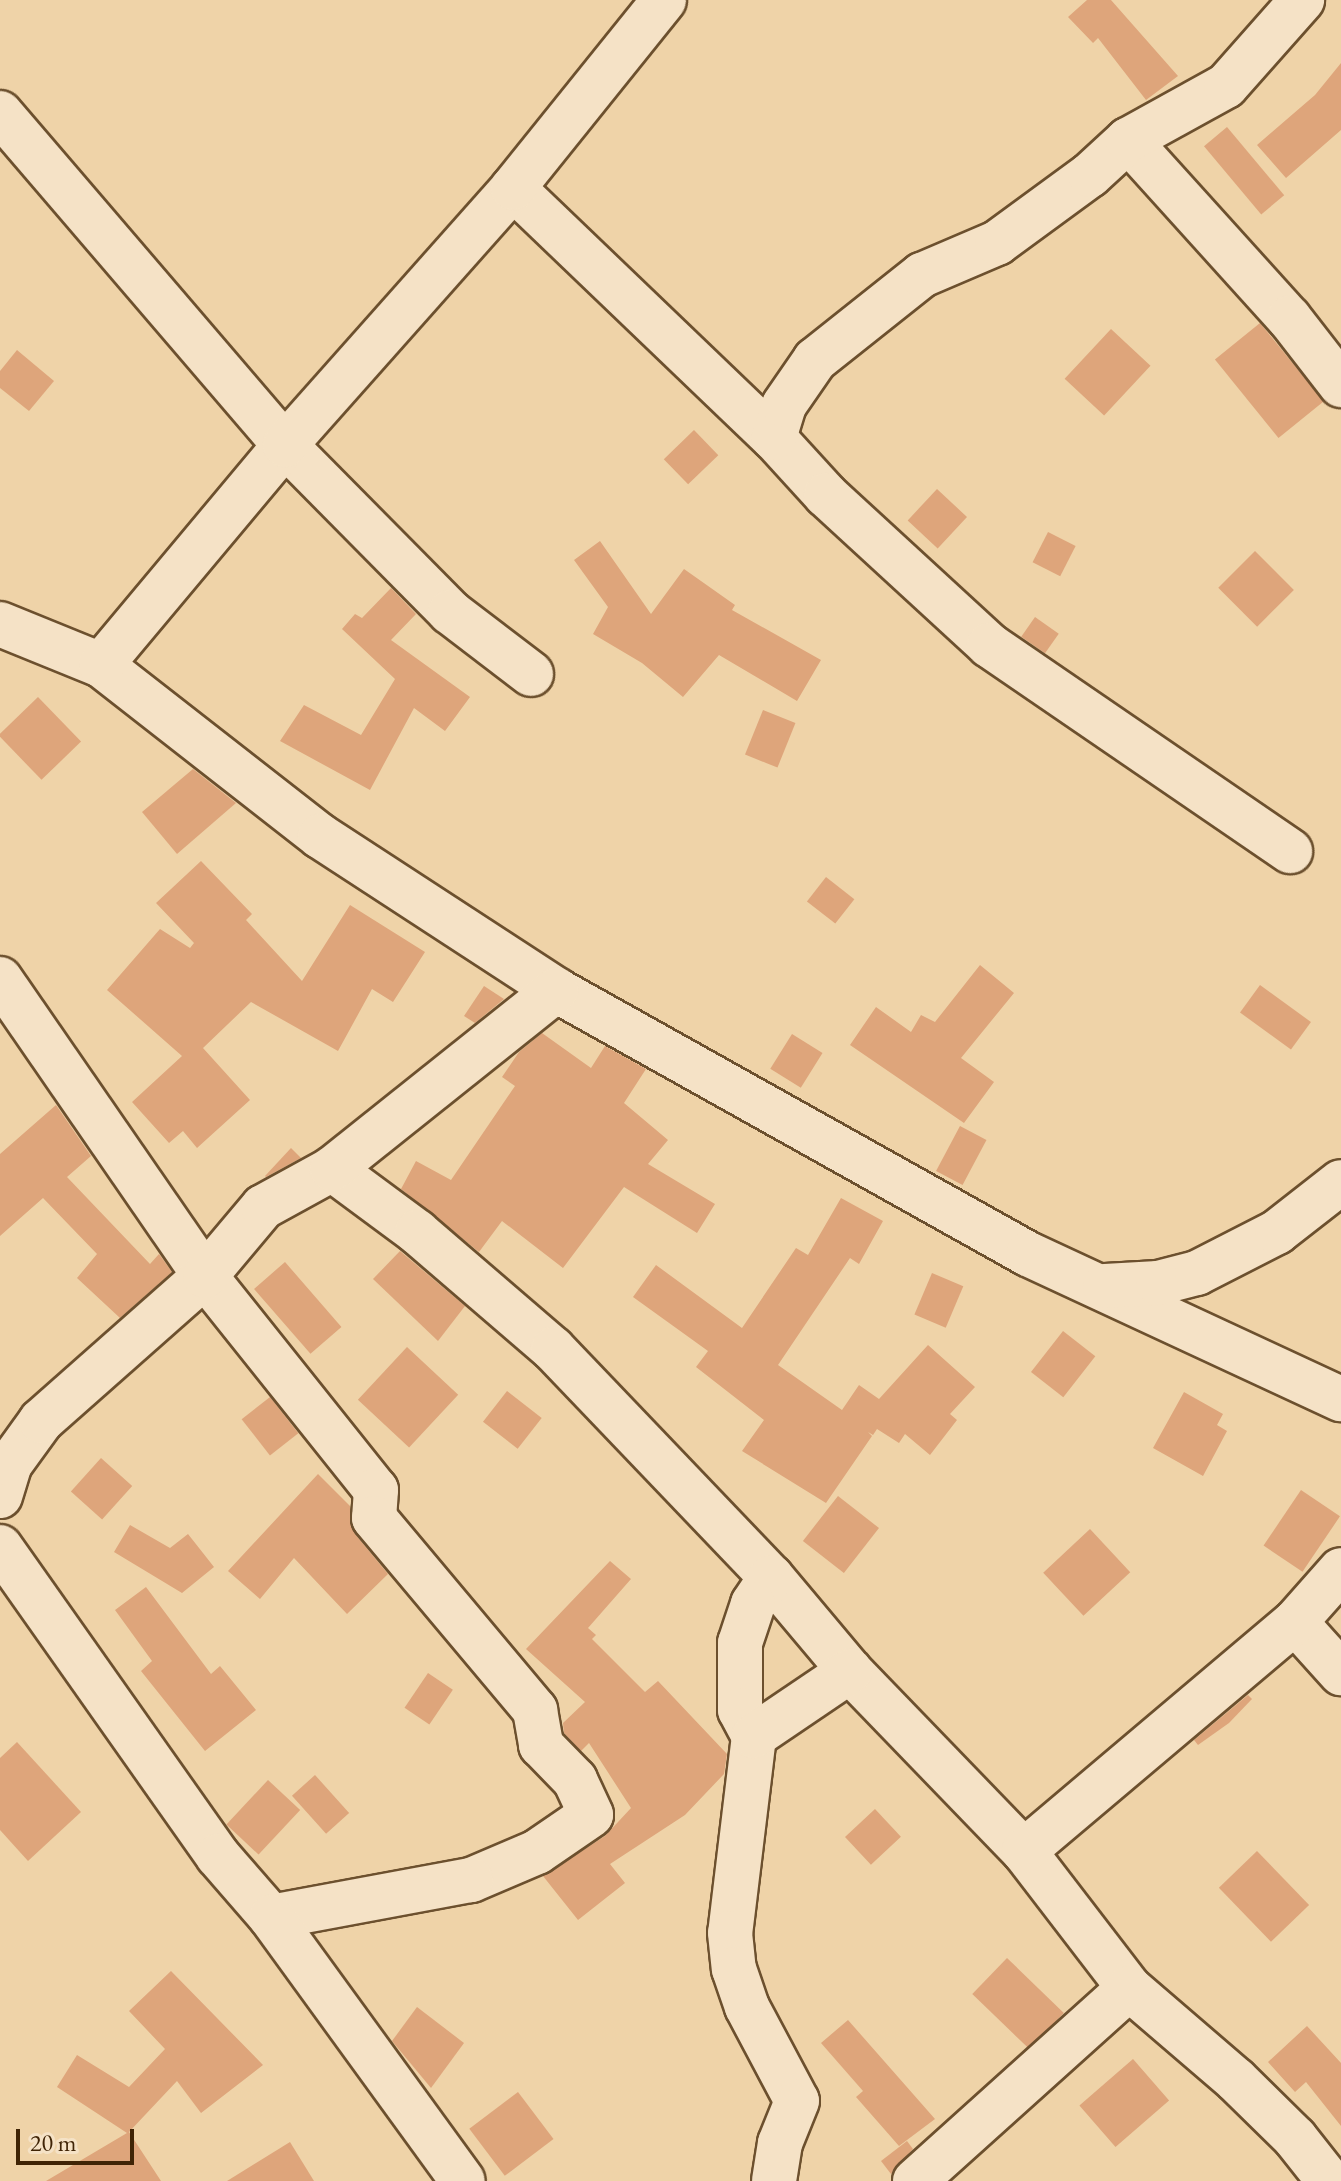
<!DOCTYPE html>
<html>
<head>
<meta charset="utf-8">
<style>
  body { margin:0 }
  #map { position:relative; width:1341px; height:2181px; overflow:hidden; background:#efd3a8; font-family:"EB Garamond",serif }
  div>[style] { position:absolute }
  .building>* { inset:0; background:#dea57b; transform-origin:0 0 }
  .roads { filter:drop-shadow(2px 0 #6c502e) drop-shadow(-2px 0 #6c502e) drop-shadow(0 2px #6c502e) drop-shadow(0 -2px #6c502e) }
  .street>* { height:44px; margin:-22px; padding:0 22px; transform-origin:22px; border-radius:22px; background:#f5e2c6 }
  span { translate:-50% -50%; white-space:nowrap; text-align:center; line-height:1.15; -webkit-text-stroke:6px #f5e2c6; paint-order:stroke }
  .scale { position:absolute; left:16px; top:2129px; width:118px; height:36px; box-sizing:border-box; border:4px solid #402406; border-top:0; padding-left:10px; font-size:24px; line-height:28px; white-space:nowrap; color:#402406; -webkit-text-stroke:6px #f5e2c6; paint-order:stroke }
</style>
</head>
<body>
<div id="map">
  <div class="building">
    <i style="clip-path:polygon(1087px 0,1111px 0,1178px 76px,1146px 100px,1098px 38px,1093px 43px,1068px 17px)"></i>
    <i style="clip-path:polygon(1341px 63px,1341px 130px,1286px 178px,1257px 145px,1315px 95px)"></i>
    <i style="left:1227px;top:127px;width:89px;height:30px;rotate:50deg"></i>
    <i style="left:1260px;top:323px;width:101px;height:58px;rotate:51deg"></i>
    <i style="left:1111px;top:329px;width:54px;height:68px;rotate:43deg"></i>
    <i style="clip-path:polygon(17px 350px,54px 381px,29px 411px,0 388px,0 371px)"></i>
    <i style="left:694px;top:430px;width:35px;height:42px;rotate:46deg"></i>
    <i style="left:937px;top:489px;width:41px;height:43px;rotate:43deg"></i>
    <i style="left:1048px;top:532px;width:31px;height:34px;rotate:27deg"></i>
    <i style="clip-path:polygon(600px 541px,651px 614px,684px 569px,735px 605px,732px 610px,821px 660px,797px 701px,719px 655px,683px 697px,642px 663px,593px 634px,608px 607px,574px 560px)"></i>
    <i style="left:1255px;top:551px;width:55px;height:52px;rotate:45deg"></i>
    <i style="clip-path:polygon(391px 588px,416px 614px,391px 640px,470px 697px,445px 731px,414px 708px,370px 790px,280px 741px,304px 705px,361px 735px,395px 679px,342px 629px,355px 614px,362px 618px)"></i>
    <i style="left:1035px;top:617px;width:29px;height:24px;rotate:35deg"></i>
    <i style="left:38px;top:697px;width:62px;height:55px;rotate:46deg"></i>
    <i style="left:763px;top:710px;width:35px;height:48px;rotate:22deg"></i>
    <i style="clip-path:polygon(193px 769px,236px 803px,177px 854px,142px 812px)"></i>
    <i style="clip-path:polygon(201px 861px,252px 914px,246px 920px,302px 981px,350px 905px,425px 952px,393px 1002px,372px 989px,338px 1051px,251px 1002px,203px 1048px,250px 1100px,197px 1148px,183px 1131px,169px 1143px,132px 1102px,182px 1056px,107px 990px,160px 929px,190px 948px,194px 943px,156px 903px)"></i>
    <i style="left:826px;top:877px;width:36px;height:31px;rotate:38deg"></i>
    <i style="clip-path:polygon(980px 965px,1014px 993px,961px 1058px,994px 1082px,964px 1123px,850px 1045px,876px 1007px,911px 1032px,921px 1015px,935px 1022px)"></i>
    <i style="left:1260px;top:985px;width:63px;height:34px;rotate:36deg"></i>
    <i style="clip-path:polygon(484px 986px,504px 999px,475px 1023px,464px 1016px)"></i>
    <i style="clip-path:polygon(542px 1033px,591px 1068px,605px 1046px,646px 1069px,624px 1103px,668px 1140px,648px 1164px,715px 1204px,697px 1233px,624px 1187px,563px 1268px,502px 1221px,479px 1252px,401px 1189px,416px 1161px,451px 1180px,515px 1086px,502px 1077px,519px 1052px)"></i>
    <i style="left:792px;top:1034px;width:36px;height:41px;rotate:32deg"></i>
    <i style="clip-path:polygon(56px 1105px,91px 1156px,67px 1177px,150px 1264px,159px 1254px,172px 1272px,120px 1318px,77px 1278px,97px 1254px,43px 1198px,0 1236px,0 1154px)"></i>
    <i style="left:960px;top:1126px;width:30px;height:51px;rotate:28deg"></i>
    <i style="clip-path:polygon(291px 1148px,301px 1158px,266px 1177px,265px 1176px)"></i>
    <i style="clip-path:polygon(841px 1198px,883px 1221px,859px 1264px,850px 1258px,778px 1365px,842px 1410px,859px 1385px,879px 1399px,928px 1345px,975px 1387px,950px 1414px,957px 1420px,930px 1455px,905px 1434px,899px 1443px,877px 1429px,873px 1435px,868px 1432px,872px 1436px,826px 1503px,742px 1451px,764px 1420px,696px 1367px,708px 1351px,633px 1297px,656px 1265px,742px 1328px,796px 1248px,808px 1255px)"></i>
    <i style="clip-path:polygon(400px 1251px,465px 1306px,438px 1341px,373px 1279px)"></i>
    <i style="left:285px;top:1262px;width:86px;height:41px;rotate:49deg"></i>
    <i style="left:932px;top:1273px;width:34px;height:45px;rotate:23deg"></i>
    <i style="left:1063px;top:1331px;width:41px;height:52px;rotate:38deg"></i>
    <i style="left:407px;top:1347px;width:70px;height:72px;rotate:43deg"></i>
    <i style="left:507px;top:1391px;width:44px;height:39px;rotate:38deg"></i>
    <i style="clip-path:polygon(1184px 1392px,1223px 1414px,1217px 1425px,1227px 1431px,1203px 1476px,1153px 1448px)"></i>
    <i style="left:270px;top:1397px;width:46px;height:36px;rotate:52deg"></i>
    <i style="left:101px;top:1458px;width:42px;height:45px;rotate:42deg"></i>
    <i style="clip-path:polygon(318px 1474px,350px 1506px,355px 1534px,388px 1574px,347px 1614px,294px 1558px,260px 1599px,228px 1571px)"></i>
    <i style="left:1301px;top:1490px;width:47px;height:67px;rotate:34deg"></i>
    <i style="left:838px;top:1496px;width:52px;height:57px;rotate:38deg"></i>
    <i style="clip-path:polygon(130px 1525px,170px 1548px,188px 1534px,214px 1567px,182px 1593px,114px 1552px)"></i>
    <i style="left:1090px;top:1529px;width:59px;height:64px;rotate:47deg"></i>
    <i style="clip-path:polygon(610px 1561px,631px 1579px,588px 1628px,596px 1635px,592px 1639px,645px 1692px,658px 1681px,727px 1754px,724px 1774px,685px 1815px,610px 1864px,625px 1883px,578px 1920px,543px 1876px,605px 1836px,631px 1808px,589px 1743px,581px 1751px,564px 1733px,563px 1723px,585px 1702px,526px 1649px)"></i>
    <i style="clip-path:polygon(146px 1587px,211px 1674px,220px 1666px,256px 1710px,205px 1751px,141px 1671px,152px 1661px,115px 1610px)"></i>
    <i style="left:428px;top:1673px;width:30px;height:42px;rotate:34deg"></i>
    <i style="clip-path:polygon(1248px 1695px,1252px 1699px,1229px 1723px,1198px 1745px,1194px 1740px)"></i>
    <i style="clip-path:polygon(17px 1742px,81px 1812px,28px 1861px,0 1830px,0 1758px)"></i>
    <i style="left:315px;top:1775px;width:51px;height:31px;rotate:48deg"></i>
    <i style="left:268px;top:1780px;width:44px;height:61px;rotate:43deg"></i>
    <i style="left:875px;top:1809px;width:38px;height:41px;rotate:47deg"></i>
    <i style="left:1257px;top:1851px;width:75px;height:53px;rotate:46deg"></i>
    <i style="left:1007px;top:1958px;width:79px;height:50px;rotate:44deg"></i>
    <i style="clip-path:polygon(171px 1971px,263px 2065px,201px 2113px,177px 2081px,129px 2132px,161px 2181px,46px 2181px,127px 2133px,57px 2087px,77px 2055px,129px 2087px,165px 2049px,129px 2011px)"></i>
    <i style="clip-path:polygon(417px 2007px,464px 2043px,431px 2088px,392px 2041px)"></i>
    <i style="clip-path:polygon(848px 2020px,935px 2119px,899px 2146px,856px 2097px,863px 2091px,821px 2043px)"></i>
    <i style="clip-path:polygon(1307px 2026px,1341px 2063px,1341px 2126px,1306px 2082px,1295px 2092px,1268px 2062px)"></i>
    <i style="left:1133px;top:2059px;width:55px;height:71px;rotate:49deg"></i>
    <i style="left:518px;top:2092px;width:59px;height:61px;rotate:53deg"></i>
    <i style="clip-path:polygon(907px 2141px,913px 2149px,891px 2174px,881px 2161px)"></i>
    <i style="clip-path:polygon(290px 2142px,314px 2181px,227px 2181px)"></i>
  </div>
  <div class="roads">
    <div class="street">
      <i style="left:0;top:113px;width:438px;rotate:49.4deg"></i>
      <i style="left:285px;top:445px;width:235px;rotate:45.3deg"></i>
      <i style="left:450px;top:612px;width:102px;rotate:37.4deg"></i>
      <i style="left:1128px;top:140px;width:240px;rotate:47.9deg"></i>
      <i style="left:1289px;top:318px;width:85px;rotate:52.2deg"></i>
      <i style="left:513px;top:188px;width:361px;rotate:43.8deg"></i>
      <i style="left:774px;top:438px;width:77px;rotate:47.6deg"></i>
      <i style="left:826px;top:495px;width:222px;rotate:42.6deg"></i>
      <i style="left:989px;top:645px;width:365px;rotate:34.4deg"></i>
      <i style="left:774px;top:438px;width:34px;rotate:-73deg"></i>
      <i style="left:784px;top:405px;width:55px;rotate:-55.4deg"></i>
      <i style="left:815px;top:360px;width:137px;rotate:-38.5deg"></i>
      <i style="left:922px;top:275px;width:82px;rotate:-23.1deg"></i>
      <i style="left:997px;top:243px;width:115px;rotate:-36.2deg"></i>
      <i style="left:1090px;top:175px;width:52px;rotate:-42.6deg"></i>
      <i style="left:1128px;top:140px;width:112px;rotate:-28.9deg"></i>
      <i style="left:1226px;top:86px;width:115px;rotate:-48.5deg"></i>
      <i style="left:0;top:624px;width:109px;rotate:22.1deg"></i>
      <i style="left:101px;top:665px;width:278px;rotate:38deg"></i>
      <i style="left:320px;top:836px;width:282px;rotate:33.1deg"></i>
      <i style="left:556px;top:990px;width:541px;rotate:29.22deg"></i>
      <i style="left:1028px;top:1254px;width:345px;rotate:24.9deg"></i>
      <i style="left:101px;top:665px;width:287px;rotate:-50.1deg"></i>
      <i style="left:285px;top:445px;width:344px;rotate:-48.4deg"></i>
      <i style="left:513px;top:188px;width:241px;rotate:-51.2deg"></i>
      <i style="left:0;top:979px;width:361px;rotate:55.4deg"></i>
      <i style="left:205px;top:1276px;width:274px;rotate:51.4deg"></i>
      <i style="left:376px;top:1490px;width:28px;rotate:94deg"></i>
      <i style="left:374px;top:1518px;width:251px;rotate:50deg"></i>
      <i style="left:535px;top:1710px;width:36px;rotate:80deg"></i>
      <i style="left:541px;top:1745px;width:49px;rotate:45.8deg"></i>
      <i style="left:575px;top:1780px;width:38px;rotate:65deg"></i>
      <i style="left:591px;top:1815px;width:65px;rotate:145.6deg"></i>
      <i style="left:537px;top:1852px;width:72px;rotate:157deg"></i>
      <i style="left:471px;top:1880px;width:203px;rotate:169.5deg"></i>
      <i style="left:332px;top:1169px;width:106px;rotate:36.5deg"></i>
      <i style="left:417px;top:1232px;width:179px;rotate:40.7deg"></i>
      <i style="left:553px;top:1349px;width:315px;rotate:46.3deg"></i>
      <i style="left:771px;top:1577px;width:123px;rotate:50deg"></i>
      <i style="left:850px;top:1671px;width:250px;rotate:46deg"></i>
      <i style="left:1024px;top:1851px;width:173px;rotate:52.5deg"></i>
      <i style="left:1129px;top:1988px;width:141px;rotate:40.7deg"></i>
      <i style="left:1236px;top:2080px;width:83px;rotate:44.5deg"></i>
      <i style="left:1295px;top:2138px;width:55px;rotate:51.7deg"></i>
      <i style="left:1105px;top:1286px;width:53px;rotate:-3.2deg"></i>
      <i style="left:1158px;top:1283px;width:40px;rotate:-14.4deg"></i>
      <i style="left:1197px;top:1273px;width:90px;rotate:-27.1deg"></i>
      <i style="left:1277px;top:1232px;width:81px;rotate:-38deg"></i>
      <i style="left:0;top:1496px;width:34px;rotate:-73deg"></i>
      <i style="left:10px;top:1464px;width:53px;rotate:-54.2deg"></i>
      <i style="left:41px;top:1421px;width:219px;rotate:-41.5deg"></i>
      <i style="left:205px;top:1276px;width:90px;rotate:-50deg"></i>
      <i style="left:263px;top:1207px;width:79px;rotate:-28.8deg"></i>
      <i style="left:332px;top:1169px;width:287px;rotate:-38.6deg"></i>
      <i style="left:0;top:1547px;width:378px;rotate:54.8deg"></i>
      <i style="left:218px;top:1856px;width:81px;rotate:49deg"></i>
      <i style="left:271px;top:1917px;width:326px;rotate:54deg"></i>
      <i style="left:771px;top:1577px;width:32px;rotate:124deg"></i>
      <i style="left:753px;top:1604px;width:41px;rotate:108.4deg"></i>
      <i style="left:740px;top:1643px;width:67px;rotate:90deg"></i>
      <i style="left:740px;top:1710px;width:30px;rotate:62deg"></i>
      <i style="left:754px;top:1736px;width:198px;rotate:96.9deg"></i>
      <i style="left:730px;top:1933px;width:36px;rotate:84deg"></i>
      <i style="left:734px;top:1969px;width:40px;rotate:71.1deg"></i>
      <i style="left:747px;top:2007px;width:106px;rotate:62deg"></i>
      <i style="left:797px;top:2101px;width:45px;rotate:112deg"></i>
      <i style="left:780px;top:2143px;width:38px;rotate:99deg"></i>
      <i style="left:1295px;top:1622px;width:69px;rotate:48deg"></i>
      <i style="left:754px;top:1736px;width:116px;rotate:-34.1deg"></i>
      <i style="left:1024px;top:1851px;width:355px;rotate:-40.2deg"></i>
      <i style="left:1295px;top:1622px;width:69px;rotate:-48.5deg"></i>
      <i style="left:915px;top:2181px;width:288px;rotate:-42deg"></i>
    </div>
  </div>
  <div class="scale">20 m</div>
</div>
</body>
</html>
